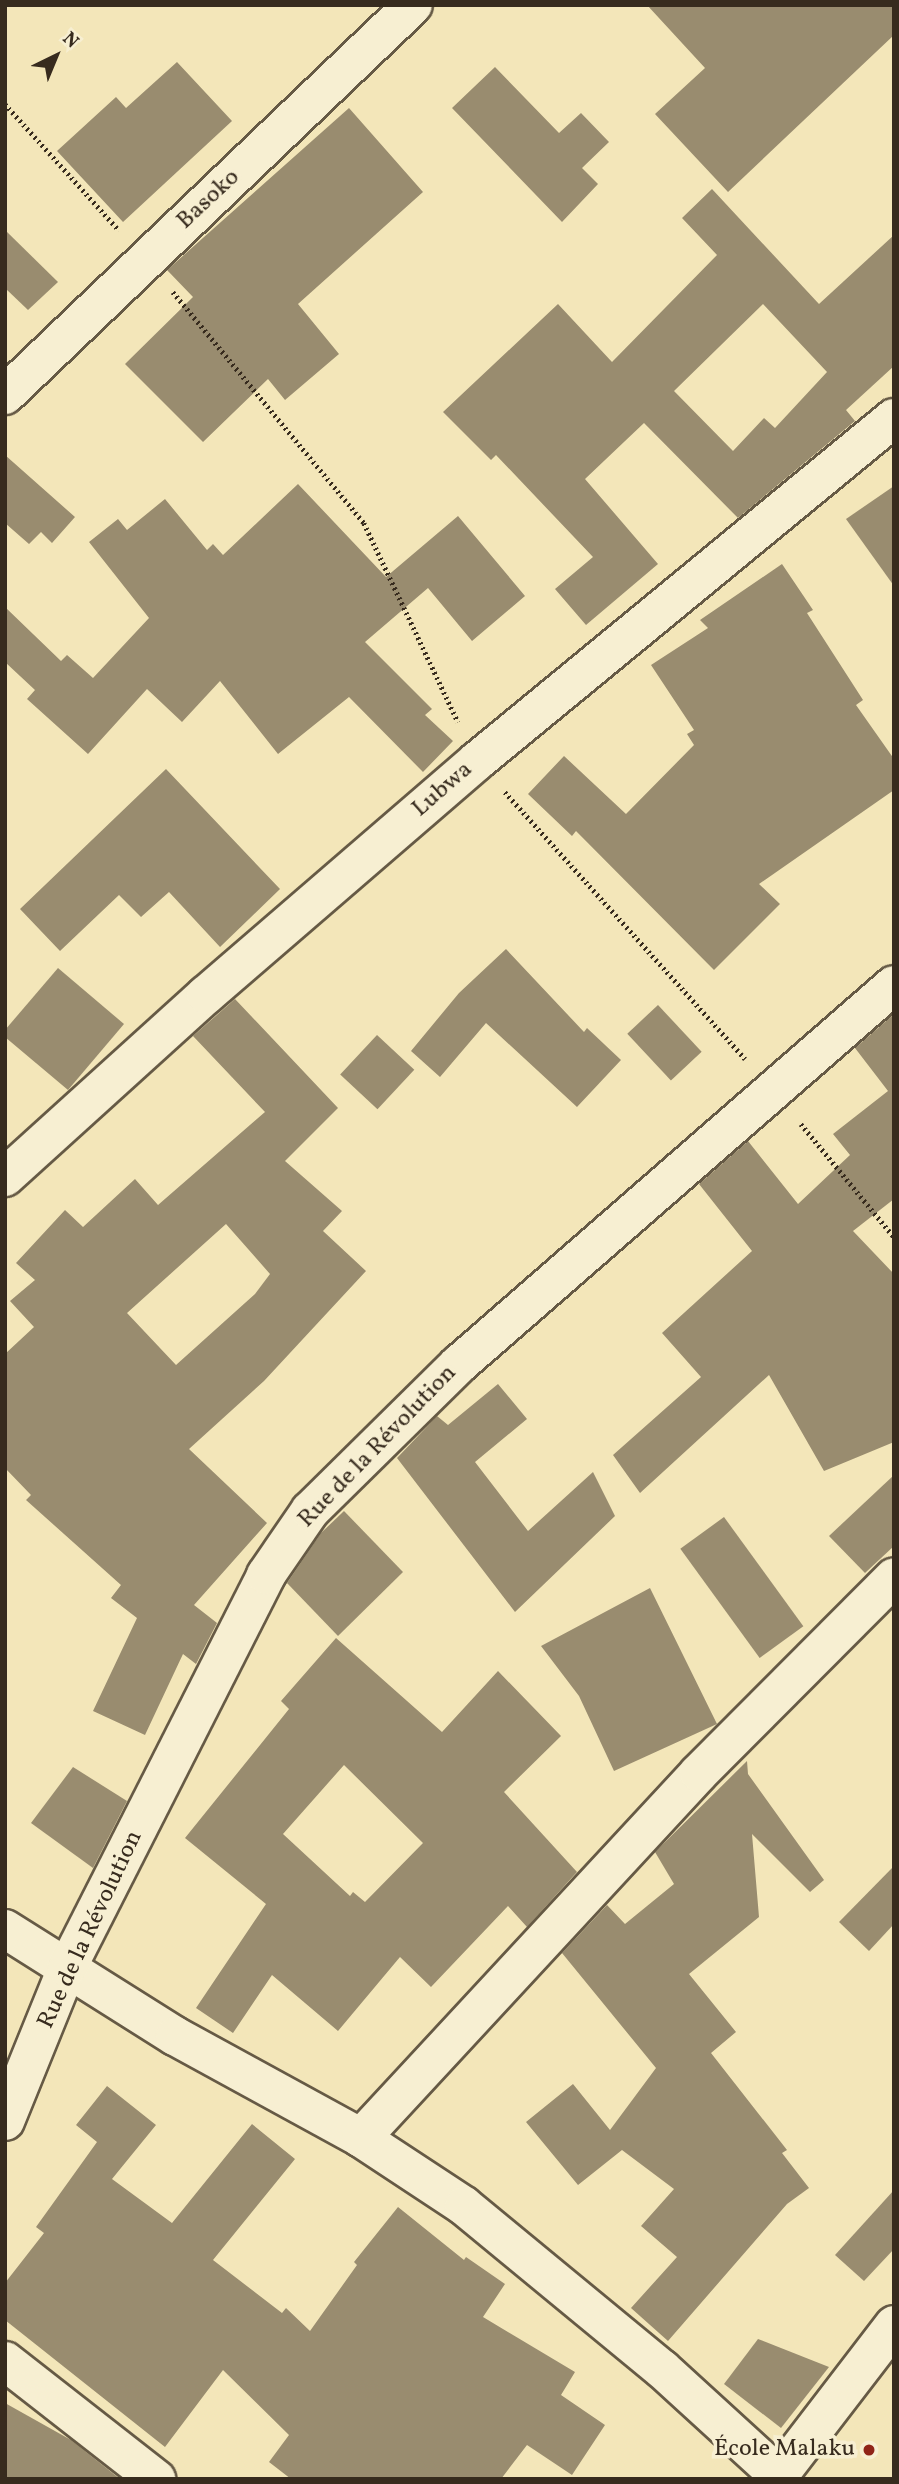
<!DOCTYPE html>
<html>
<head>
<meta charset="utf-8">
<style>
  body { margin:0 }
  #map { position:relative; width:899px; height:2484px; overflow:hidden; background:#f3e6b9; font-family:Vollkorn,serif }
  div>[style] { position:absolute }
  .building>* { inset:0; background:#998c6f; transform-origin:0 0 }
  .path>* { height:4.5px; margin-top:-2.25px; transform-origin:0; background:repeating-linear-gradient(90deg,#372b1e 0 2px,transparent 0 5.5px) }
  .roads { filter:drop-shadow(2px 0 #665a45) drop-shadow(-2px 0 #665a45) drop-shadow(0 2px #665a45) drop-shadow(0 -2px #665a45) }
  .minor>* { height:38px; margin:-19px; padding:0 19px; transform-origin:19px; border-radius:19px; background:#f7efd2 }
  .dots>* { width:19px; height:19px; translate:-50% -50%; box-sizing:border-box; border:4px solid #f7efd2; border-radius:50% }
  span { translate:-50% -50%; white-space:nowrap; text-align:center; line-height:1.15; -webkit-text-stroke:7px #f7efd2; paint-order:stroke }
  .street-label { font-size:24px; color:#372b1e }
  .poi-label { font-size:24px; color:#372b1e }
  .right { translate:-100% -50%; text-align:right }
  .frame { position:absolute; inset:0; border:7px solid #372b1e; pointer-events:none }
  .north { position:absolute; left:21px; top:21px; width:70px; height:70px; -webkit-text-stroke:5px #f7efd2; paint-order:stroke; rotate:43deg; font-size:19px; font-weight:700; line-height:28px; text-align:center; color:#372b1e }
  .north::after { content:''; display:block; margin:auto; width:24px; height:32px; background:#372b1e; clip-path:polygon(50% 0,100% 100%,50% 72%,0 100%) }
</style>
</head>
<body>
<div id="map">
  <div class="building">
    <i style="clip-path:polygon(647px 5px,894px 5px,894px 35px,728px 192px,655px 114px,705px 68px)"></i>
    <i style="clip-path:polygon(177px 62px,232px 121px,123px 222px,57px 151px,116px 97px,126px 108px)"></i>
    <i style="clip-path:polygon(495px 67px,559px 133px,581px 113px,609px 142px,582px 168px,598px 184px,562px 222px,452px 108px)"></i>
    <i style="clip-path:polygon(349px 108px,423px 192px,298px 304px,339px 354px,285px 400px,268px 379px,203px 442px,125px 364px,193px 297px,167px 270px)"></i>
    <i style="clip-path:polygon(evenodd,712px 189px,819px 304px,894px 235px,894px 366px,846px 410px,855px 421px,738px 518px,644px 423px,585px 479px,658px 564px,586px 625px,555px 589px,593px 557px,496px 455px,491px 460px,443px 412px,558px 304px,612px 362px,717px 255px,682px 218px,712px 189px,763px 304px,827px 372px,775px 428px,764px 418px,733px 451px,674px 391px,763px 304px)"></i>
    <i style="clip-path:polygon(5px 230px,58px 282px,28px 310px,5px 288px)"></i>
    <i style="clip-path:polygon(5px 455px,75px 517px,52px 543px,41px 532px,29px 544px,5px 523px)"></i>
    <i style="clip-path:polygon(298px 484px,386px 577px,458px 516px,525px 596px,472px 641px,428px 588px,365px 642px,432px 709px,425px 715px,453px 741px,423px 772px,349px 697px,278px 754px,220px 681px,182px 722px,147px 689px,88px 754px,27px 699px,35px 690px,5px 662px,5px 607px,61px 661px,67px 655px,93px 678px,149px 618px,89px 542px,118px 519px,127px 530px,165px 499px,207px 550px,213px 544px,223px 555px)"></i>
    <i style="clip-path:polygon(894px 486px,894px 586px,846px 519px)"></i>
    <i style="clip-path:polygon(782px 564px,813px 610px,807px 613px,863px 700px,856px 705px,894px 759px,894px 790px,759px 884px,780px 904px,714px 970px,576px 831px,572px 836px,528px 794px,564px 756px,626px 814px,694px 745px,687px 734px,694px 730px,651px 665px,708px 628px,700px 620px)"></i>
    <i style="clip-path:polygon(166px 769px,280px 889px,220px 947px,169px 892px,141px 917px,119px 895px,60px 951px,20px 909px)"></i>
    <i style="clip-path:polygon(506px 949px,584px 1032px,587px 1028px,621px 1060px,577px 1107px,486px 1023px,440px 1077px,411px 1051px,459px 993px)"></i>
    <i style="clip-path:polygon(58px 968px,124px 1024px,68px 1090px,5px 1037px,5px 1030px)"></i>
    <i style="clip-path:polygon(evenodd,235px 999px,338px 1108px,285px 1161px,342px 1211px,323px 1231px,366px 1271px,264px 1381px,189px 1449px,267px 1523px,194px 1605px,217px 1623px,196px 1664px,183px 1654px,145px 1735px,93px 1711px,137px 1618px,111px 1598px,121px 1585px,26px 1500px,31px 1495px,5px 1468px,5px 1354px,34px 1327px,10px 1301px,35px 1280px,16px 1263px,65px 1210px,83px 1227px,135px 1179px,158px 1205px,265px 1112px,193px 1036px,235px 999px,226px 1224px,270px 1274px,255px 1294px,176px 1365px,127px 1313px,226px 1224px)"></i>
    <i style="left:658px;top:1005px;width:64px;height:42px;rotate:47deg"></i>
    <i style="clip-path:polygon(894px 1014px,894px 1199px,853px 1231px,894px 1274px,894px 1442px,824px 1471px,769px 1375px,640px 1493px,613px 1455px,701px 1377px,662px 1333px,752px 1251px,699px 1184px,748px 1141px,798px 1204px,850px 1155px,833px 1134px,888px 1091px,855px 1048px)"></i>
    <i style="left:377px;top:1035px;width:51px;height:54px;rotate:43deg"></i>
    <i style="clip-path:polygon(498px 1384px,527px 1419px,475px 1462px,528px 1531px,593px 1472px,615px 1516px,515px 1612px,397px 1458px,437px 1416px,448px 1425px)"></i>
    <i style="clip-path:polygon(894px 1475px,894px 1546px,865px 1573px,829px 1536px)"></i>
    <i style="clip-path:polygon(344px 1511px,403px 1572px,338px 1636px,287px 1583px,321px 1533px)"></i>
    <i style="left:724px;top:1517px;width:135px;height:54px;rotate:54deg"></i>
    <i style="clip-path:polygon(650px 1588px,717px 1724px,614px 1771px,579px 1696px,541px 1646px)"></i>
    <i style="clip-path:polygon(evenodd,336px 1638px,442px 1732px,498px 1671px,561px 1736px,504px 1792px,577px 1872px,527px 1927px,508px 1906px,431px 1987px,400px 1957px,338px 2031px,272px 1975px,233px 2033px,196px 2008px,266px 1904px,185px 1838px,289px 1709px,281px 1701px,336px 1638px,344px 1765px,423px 1843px,365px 1902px,353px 1892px,350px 1896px,283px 1834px,344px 1765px)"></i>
    <i style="clip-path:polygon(747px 1761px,748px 1774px,824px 1880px,810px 1892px,752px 1834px,759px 1917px,689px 1974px,736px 2032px,711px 2053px,787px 2150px,782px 2153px,809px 2188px,787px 2204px,668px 2341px,631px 2308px,677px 2257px,641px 2226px,674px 2189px,622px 2150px,578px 2185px,526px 2122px,573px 2084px,610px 2130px,656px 2068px,562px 1953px,607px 1905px,625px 1924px,674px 1884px,655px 1852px)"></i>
    <i style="clip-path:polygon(73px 1767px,127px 1801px,93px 1868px,31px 1823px)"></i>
    <i style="clip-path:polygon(894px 1866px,894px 1924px,869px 1951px,839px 1922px)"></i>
    <i style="clip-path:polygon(107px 2086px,156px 2125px,112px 2179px,172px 2223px,252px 2124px,295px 2159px,213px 2260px,282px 2313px,286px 2308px,310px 2331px,357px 2265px,354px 2262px,398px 2207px,464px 2260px,466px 2257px,505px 2284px,483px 2317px,575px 2372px,561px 2395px,605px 2425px,572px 2475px,527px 2445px,501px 2479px,291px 2479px,269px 2462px,289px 2435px,223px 2370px,165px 2447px,5px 2320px,5px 2283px,44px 2233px,36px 2227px,97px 2142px,76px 2125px)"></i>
    <i style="clip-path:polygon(894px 2190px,894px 2249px,864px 2281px,835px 2255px)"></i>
    <i style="clip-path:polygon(758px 2339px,829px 2367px,781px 2428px,724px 2384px)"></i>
    <i style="clip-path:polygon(5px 2403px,71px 2440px,120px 2479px,5px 2479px)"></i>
  </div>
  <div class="path">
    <i style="left:5px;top:104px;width:170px;rotate:47.9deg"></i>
    <i style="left:173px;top:292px;width:300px;rotate:50.4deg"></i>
    <i style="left:364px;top:523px;width:220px;rotate:64.7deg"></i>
    <i style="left:505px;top:792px;width:359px;rotate:48deg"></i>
    <i style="left:801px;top:1124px;width:146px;rotate:50.5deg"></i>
  </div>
  <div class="roads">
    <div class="minor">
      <i style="left:5px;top:395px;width:564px;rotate:-43.71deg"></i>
      <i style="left:5px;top:1177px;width:271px;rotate:-42.2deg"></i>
      <i style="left:206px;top:995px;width:358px;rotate:-40.8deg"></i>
      <i style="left:477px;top:761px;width:540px;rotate:-39.44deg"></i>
      <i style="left:5px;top:1929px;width:201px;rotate:32.2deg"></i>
      <i style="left:175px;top:2036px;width:212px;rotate:28.7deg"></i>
      <i style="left:361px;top:2138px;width:123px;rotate:33.4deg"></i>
      <i style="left:464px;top:2206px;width:256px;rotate:39.5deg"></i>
      <i style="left:662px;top:2369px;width:159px;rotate:42.4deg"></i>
      <i style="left:5px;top:2121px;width:165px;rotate:-67.9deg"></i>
      <i style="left:67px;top:1968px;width:441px;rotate:-63.1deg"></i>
      <i style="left:266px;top:1575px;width:78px;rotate:-55.5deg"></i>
      <i style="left:310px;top:1511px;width:208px;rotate:-44.6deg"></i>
      <i style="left:458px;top:1365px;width:578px;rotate:-41.07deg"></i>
      <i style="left:361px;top:2138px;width:497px;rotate:-47.2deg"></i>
      <i style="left:699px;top:1773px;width:276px;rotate:-45.1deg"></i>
      <i style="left:5px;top:2361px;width:192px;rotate:38deg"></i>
      <i style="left:776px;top:2479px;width:194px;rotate:-52.5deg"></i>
    </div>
  </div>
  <div class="dots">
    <i style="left:869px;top:2450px;background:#8f2418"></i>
  </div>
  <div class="street-label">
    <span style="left:209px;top:200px;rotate:-43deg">Basoko</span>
    <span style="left:443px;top:790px;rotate:-41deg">Lubwa</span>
    <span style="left:378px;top:1447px;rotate:-46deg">Rue de la Révolution</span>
    <span style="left:91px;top:1930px;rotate:-65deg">Rue de la Révolution</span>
  </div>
  <div class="poi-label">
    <span class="right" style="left:855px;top:2450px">École Malaku</span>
  </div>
  <div class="frame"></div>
  <div class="north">N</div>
</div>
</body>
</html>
